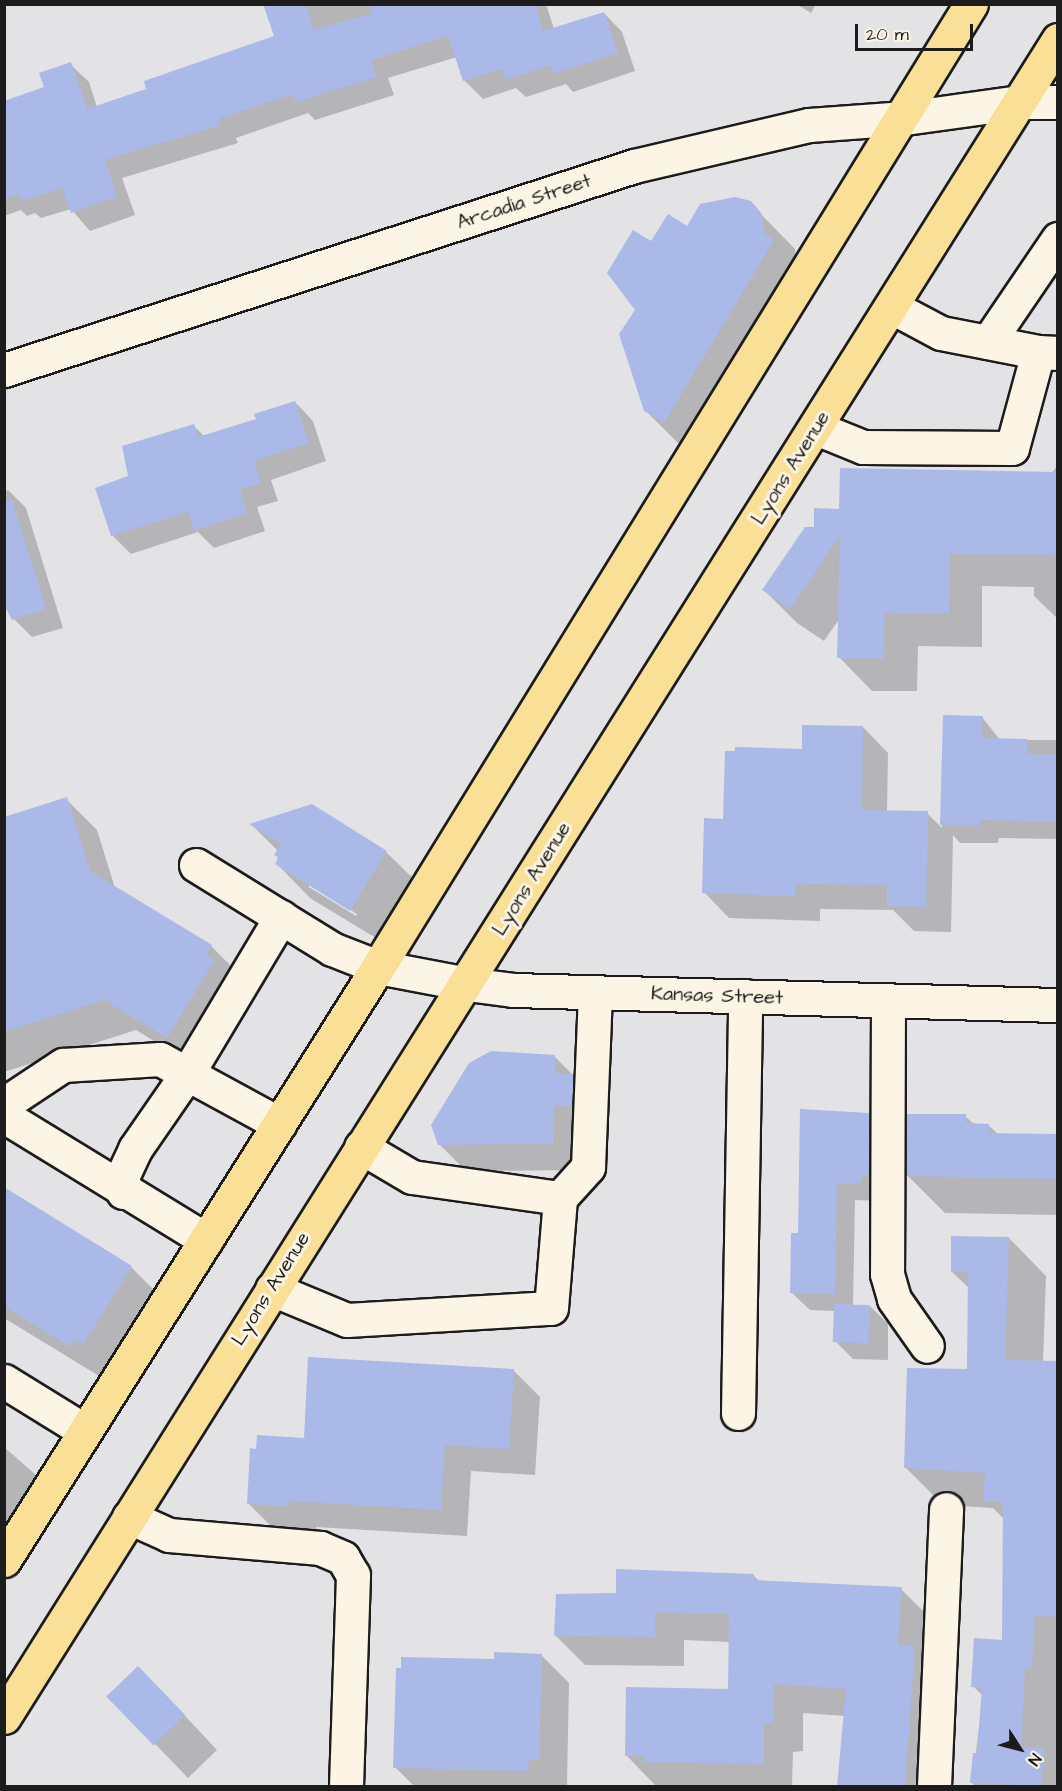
<!DOCTYPE html>
<html>
<head>
<meta charset="utf-8">
<style>
  body { margin:0 }
  #map { position:relative; width:1062px; height:1791px; overflow:hidden; background:#e3e3e6; font-family:"Architects Daughter",sans-serif }
  div>[style] { position:absolute }
  .shadow>* { inset:0; background:#0003 }
  .building>* { inset:0; background:#aab9e8; transform-origin:0 0 }
  .roads { filter:drop-shadow(2px 0 #1c1c1c) drop-shadow(-2px 0 #1c1c1c) drop-shadow(0 2px #1c1c1c) drop-shadow(0 -2px #1c1c1c) }
  .minor>* { height:33px; margin:-16.5px; padding:0 16.5px; transform-origin:16.5px; border-radius:16.5px; background:#fcf5e5 }
  .major>* { height:33px; margin:-16.5px; padding:0 16.5px; transform-origin:16.5px; border-radius:16.5px; background:#fadf96 }
  span { translate:-50% -50%; white-space:nowrap; text-align:center; line-height:1.15; -webkit-text-stroke:6px #fcf5e5; paint-order:stroke }
  .street-label { font-size:20px; color:#1c1c1c }
  .frame { position:absolute; inset:0; border:6px solid #1c1c1c; pointer-events:none }
  .north { position:absolute; left:990px; top:1719px; width:60px; height:60px; -webkit-text-stroke:4px #fcf5e5; paint-order:stroke; rotate:126deg; font-size:16px; font-weight:700; line-height:24px; text-align:center; color:#1c1c1c }
  .north::after { content:''; display:block; margin:auto; width:21px; height:27px; background:#1c1c1c; clip-path:polygon(50% 0,100% 100%,50% 72%,0 100%) }
  .scale { position:absolute; left:855px; top:24px; width:118px; height:27px; box-sizing:border-box; border:3px solid #1c1c1c; border-top:0; padding-left:8px; font-size:18px; line-height:21px; white-space:nowrap; color:#1c1c1c; -webkit-text-stroke:4px #fcf5e5; paint-order:stroke }
</style>
</head>
<body>
<div id="map">
  <div class="shadow">
    <i style="clip-path:polygon(265px 4px,546px 4px,554px 29px,604px 13px,622px 32px,635px 71px,573px 92px,566px 84px,526px 97px,516px 88px,483px 99px,464px 80px,457px 57px,388px 78px,394px 95px,315px 120px,308px 113px,236px 138px,238px 143px,122px 178px,135px 215px,90px 231px,71px 209px,41px 218px,35px 213px,27px 216px,21px 210px,4px 216px,4px 102px,46px 88px,70px 64px,89px 82px,97px 107px,148px 90px,275px 37px)"></i>
    <i style="clip-path:polygon(796px 4px,816px 4px,811px 13px)"></i>
    <i style="clip-path:polygon(750px 203px,795px 249px,796px 264px,698px 455px,679px 444px,645px 410px,637px 310px,652px 243px)"></i>
    <i style="clip-path:polygon(295px 402px,313px 421px,326px 461px,271px 480px,278px 501px,257px 507px,265px 531px,214px 548px,198px 532px,131px 554px,112px 535px,129px 477px,194px 426px,205px 437px,257px 420px)"></i>
    <i style="clip-path:polygon(1058px 464px,1058px 619px,1034px 596px,1034px 587px,982px 586px,982px 647px,918px 646px,917px 691px,872px 691px,839px 657px,840px 618px,824px 641px,797px 623px,764px 590px,816px 528px,841px 510px,1052px 473px)"></i>
    <i style="clip-path:polygon(8px 490px,26px 508px,63px 628px,32px 637px,14px 619px,4px 599px,4px 491px)"></i>
    <i style="clip-path:polygon(944px 716px,982px 717px,1000px 740px,1058px 740px,1058px 839px,999px 838px,998px 843px,960px 843px,953px 835px,951px 932px,914px 931px,893px 910px,820px 909px,820px 921px,729px 918px,704px 892px,725px 820px,803px 750px,863px 727px,888px 753px,887px 812px,927px 813px,942px 828px)"></i>
    <i style="clip-path:polygon(66px 799px,97px 830px,115px 888px,211px 946px,242px 977px,198px 1068px,136px 1030px,4px 1072px,4px 819px)"></i>
    <i style="clip-path:polygon(evenodd,252px 825px,386px 852px,420px 885px,384px 943px,310px 898px,277px 864px,278px 851px,252px 825px,309px 884px,357px 914px,356px 916px,309px 887px,309px 884px)"></i>
    <i style="clip-path:polygon(554px 1056px,581px 1083px,579px 1170px,466px 1171px,439px 1144px)"></i>
    <i style="clip-path:polygon(868px 1115px,887px 1133px,880px 1201px,855px 1200px,853px 1306px,870px 1306px,888px 1324px,888px 1360px,853px 1359px,835px 1341px,835px 1311px,810px 1310px,791px 1292px,800px 1235px)"></i>
    <i style="clip-path:polygon(965px 1116px,975px 1125px,988px 1125px,998px 1134px,1058px 1136px,1058px 1215px,945px 1213px,908px 1176px)"></i>
    <i style="clip-path:polygon(4px 1189px,131px 1267px,164px 1300px,104px 1379px,4px 1318px)"></i>
    <i style="clip-path:polygon(1009px 1238px,1046px 1276px,1043px 1363px,1058px 1363px,1058px 1786px,975px 1786px,972px 1783px,983px 1696px,973px 1686px,1003px 1641px,1005px 1520px,993px 1508px,943px 1505px,905px 1467px,968px 1371px,969px 1288px,952px 1272px)"></i>
    <i style="clip-path:polygon(513px 1370px,540px 1397px,535px 1475px,471px 1471px,467px 1536px,316px 1527px,316px 1532px,275px 1530px,248px 1503px,258px 1450px,305px 1440px)"></i>
    <i style="clip-path:polygon(4px 1447px,52px 1489px,4px 1540px)"></i>
    <i style="clip-path:polygon(754px 1576px,759px 1581px,901px 1589px,930px 1618px,936px 1786px,838px 1786px,845px 1716px,803px 1713px,803px 1751px,793px 1752px,792px 1786px,655px 1785px,626px 1755px,729px 1690px,730px 1642px,684px 1640px,684px 1666px,585px 1665px,556px 1636px,617px 1594px)"></i>
    <i style="clip-path:polygon(541px 1655px,569px 1683px,567px 1786px,414px 1786px,395px 1767px,495px 1661px)"></i>
    <i style="clip-path:polygon(109px 1696px,171px 1701px,217px 1750px,188px 1778px)"></i>
  </div>
  <div class="building">
    <i style="clip-path:polygon(263px 4px,306px 4px,314px 30px,372px 13px,369px 4px,535px 4px,543px 31px,604px 12px,618px 53px,553px 74px,551px 65px,506px 80px,502px 69px,463px 81px,448px 36px,371px 60px,377px 77px,296px 102px,293px 94px,218px 119px,221px 125px,105px 160px,117px 197px,71px 213px,62px 188px,21px 201px,19px 194px,4px 199px,4px 101px,44px 87px,39px 73px,71px 62px,87px 109px,146px 89px,144px 81px,274px 36px)"></i>
    <i style="clip-path:polygon(735px 197px,751px 201px,762px 214px,764px 233px,774px 240px,664px 423px,644px 411px,619px 334px,635px 310px,607px 273px,633px 230px,651px 241px,668px 214px,687px 226px,700px 204px)"></i>
    <i style="clip-path:polygon(295px 401px,309px 443px,254px 461px,261px 483px,240px 489px,247px 513px,194px 531px,188px 512px,111px 536px,95px 488px,128px 476px,122px 446px,194px 424px,198px 437px,256px 419px,254px 414px)"></i>
    <i style="clip-path:polygon(840px 468px,1058px 472px,1058px 555px,950px 554px,949px 614px,885px 613px,884px 659px,837px 658px,840px 535px,790px 609px,762px 590px,805px 527px,814px 527px,814px 508px,839px 509px)"></i>
    <i style="clip-path:polygon(12px 500px,46px 609px,12px 620px,4px 605px,4px 501px)"></i>
    <i style="clip-path:polygon(943px 715px,983px 716px,982px 738px,1027px 739px,1027px 754px,1058px 755px,1058px 822px,981px 820px,981px 825px,940px 825px)"></i>
    <i style="clip-path:polygon(802px 725px,863px 726px,862px 810px,928px 811px,926px 907px,887px 906px,887px 885px,795px 884px,795px 896px,702px 893px,704px 818px,723px 819px,725px 751px,735px 751px,735px 747px,802px 749px)"></i>
    <i style="clip-path:polygon(67px 797px,90px 871px,212px 945px,206px 955px,214px 961px,167px 1038px,104px 1000px,4px 1032px,4px 817px)"></i>
    <i style="clip-path:polygon(312px 804px,387px 851px,350px 911px,275px 864px,279px 858px,274px 855px,281px 844px,249px 824px)"></i>
    <i style="clip-path:polygon(491px 1051px,555px 1055px,555px 1073px,573px 1074px,572px 1106px,554px 1106px,553px 1144px,438px 1145px,431px 1125px,469px 1063px)"></i>
    <i style="clip-path:polygon(800px 1109px,869px 1113px,869px 1176px,862px 1176px,862px 1183px,837px 1183px,835px 1294px,790px 1293px,791px 1233px,798px 1233px)"></i>
    <i style="clip-path:polygon(906px 1114px,966px 1114px,966px 1123px,989px 1124px,989px 1133px,1058px 1134px,1058px 1179px,906px 1176px)"></i>
    <i style="clip-path:polygon(4px 1187px,132px 1266px,83px 1345px,74px 1340px,70px 1347px,4px 1306px)"></i>
    <i style="clip-path:polygon(951px 1236px,1009px 1237px,1005px 1360px,1057px 1361px,1058px 1617px,1035px 1616px,1032px 1668px,1025px 1667px,1021px 1747px,1044px 1749px,1041px 1786px,970px 1783px,973px 1753px,977px 1753px,982px 1688px,971px 1687px,974px 1638px,1002px 1640px,1003px 1502px,983px 1501px,985px 1473px,904px 1468px,907px 1368px,967px 1369px,968px 1272px,951px 1272px)"></i>
    <i style="left:834px;top:1304px;width:36px;height:38px;rotate:2deg"></i>
    <i style="clip-path:polygon(308px 1357px,514px 1369px,509px 1449px,445px 1445px,441px 1510px,290px 1501px,290px 1506px,247px 1504px,250px 1448px,256px 1449px,257px 1435px,304px 1438px)"></i>
    <i style="clip-path:polygon(616px 1569px,754px 1574px,754px 1580px,902px 1587px,898px 1645px,915px 1646px,905px 1786px,837px 1786px,846px 1689px,774px 1684px,774px 1723px,764px 1723px,764px 1764px,643px 1762px,643px 1756px,625px 1756px,626px 1687px,728px 1689px,729px 1614px,655px 1612px,655px 1637px,554px 1636px,556px 1594px,616px 1593px)"></i>
    <i style="clip-path:polygon(494px 1652px,542px 1654px,539px 1760px,529px 1760px,528px 1771px,393px 1768px,396px 1668px,401px 1668px,401px 1657px,494px 1659px)"></i>
    <i style="left:138px;top:1666px;width:68px;height:44px;rotate:46deg"></i>
  </div>
  <div class="roads">
    <div class="minor">
      <i style="left:892px;top:307px;width:55px;rotate:28deg"></i>
      <i style="left:941px;top:333px;width:99px;rotate:11.1deg"></i>
      <i style="left:988px;top:342px;width:125px;rotate:-55.8deg"></i>
      <i style="left:4px;top:370px;width:662px;rotate:-17.94deg"></i>
      <i style="left:634px;top:166px;width:180px;rotate:-13.2deg"></i>
      <i style="left:809px;top:125px;width:96px;rotate:-4.2deg"></i>
      <i style="left:905px;top:118px;width:117px;rotate:-7.9deg"></i>
      <i style="left:1021px;top:102px;width:37px"></i>
      <i style="left:816px;top:428px;width:51px;rotate:22deg"></i>
      <i style="left:863px;top:447px;width:149px;rotate:0.4deg"></i>
      <i style="left:1012px;top:448px;width:99px;rotate:-74.8deg"></i>
      <i style="left:1038px;top:352px;width:20px;rotate:3deg"></i>
      <i style="left:196px;top:865px;width:160px;rotate:31.7deg"></i>
      <i style="left:332px;top:949px;width:49px;rotate:21.4deg"></i>
      <i style="left:378px;top:967px;width:91px;rotate:10.8deg"></i>
      <i style="left:467px;top:984px;width:46px;rotate:7.4deg"></i>
      <i style="left:513px;top:990px;width:545px;rotate:1.58deg"></i>
      <i style="left:888px;top:1001px;width:273px;rotate:90.2deg"></i>
      <i style="left:887px;top:1274px;width:26px;rotate:74deg"></i>
      <i style="left:894px;top:1299px;width:57px;rotate:54.9deg"></i>
      <i style="left:4px;top:1104px;width:71px;rotate:-33.5deg"></i>
      <i style="left:63px;top:1065px;width:97px;rotate:-3.5deg"></i>
      <i style="left:160px;top:1059px;width:136px;rotate:28.6deg"></i>
      <i style="left:4px;top:1116px;width:237px;rotate:31.5deg"></i>
      <i style="left:361px;top:1147px;width:59px;rotate:30.5deg"></i>
      <i style="left:412px;top:1177px;width:149px;rotate:8.1deg"></i>
      <i style="left:123px;top:1192px;width:17px;rotate:-90deg"></i>
      <i style="left:123px;top:1175px;width:29px;rotate:-65deg"></i>
      <i style="left:135px;top:1149px;width:91px;rotate:-55.3deg"></i>
      <i style="left:187px;top:1074px;width:183px;rotate:-59.1deg"></i>
      <i style="left:272px;top:1289px;width:81px;rotate:22.5deg"></i>
      <i style="left:347px;top:1320px;width:204px;rotate:-3.4deg"></i>
      <i style="left:551px;top:1308px;width:110px;rotate:-85.3deg"></i>
      <i style="left:560px;top:1198px;width:42px;rotate:-47.9deg"></i>
      <i style="left:588px;top:1167px;width:175px;rotate:-87.7deg"></i>
      <i style="left:4px;top:1381px;width:95px;rotate:31.7deg"></i>
      <i style="left:738px;top:1413px;width:417px;rotate:-89deg"></i>
      <i style="left:129px;top:1517px;width:44px;rotate:24.2deg"></i>
      <i style="left:169px;top:1535px;width:152px;rotate:4.9deg"></i>
      <i style="left:320px;top:1548px;width:25px;rotate:23deg"></i>
      <i style="left:343px;top:1558px;width:20px;rotate:60deg"></i>
      <i style="left:353px;top:1575px;width:211px;rotate:91.9deg"></i>
      <i style="left:934px;top:1786px;width:277px;rotate:-87.5deg"></i>
    </div>
    <div class="major">
      <i style="left:4px;top:1560px;width:701px;rotate:-57.76deg"></i>
      <i style="left:378px;top:967px;width:1131px;rotate:-58.38deg"></i>
      <i style="left:4px;top:1717px;width:1981px;rotate:-57.85deg"></i>
    </div>
  </div>
  <div class="street-label">
    <span style="left:524px;top:202px;rotate:-18deg">Arcadia Street</span>
    <span style="left:791px;top:468px;rotate:-58deg">Lyons Avenue</span>
    <span style="left:532px;top:879px;rotate:-58deg">Lyons Avenue</span>
    <span style="left:717px;top:996px;rotate:2deg">Kansas Street</span>
    <span style="left:271px;top:1289px;rotate:-58deg">Lyons Avenue</span>
  </div>
  <div class="frame"></div>
  <div class="north">N</div>
  <div class="scale">20 m</div>
</div>
</body>
</html>
